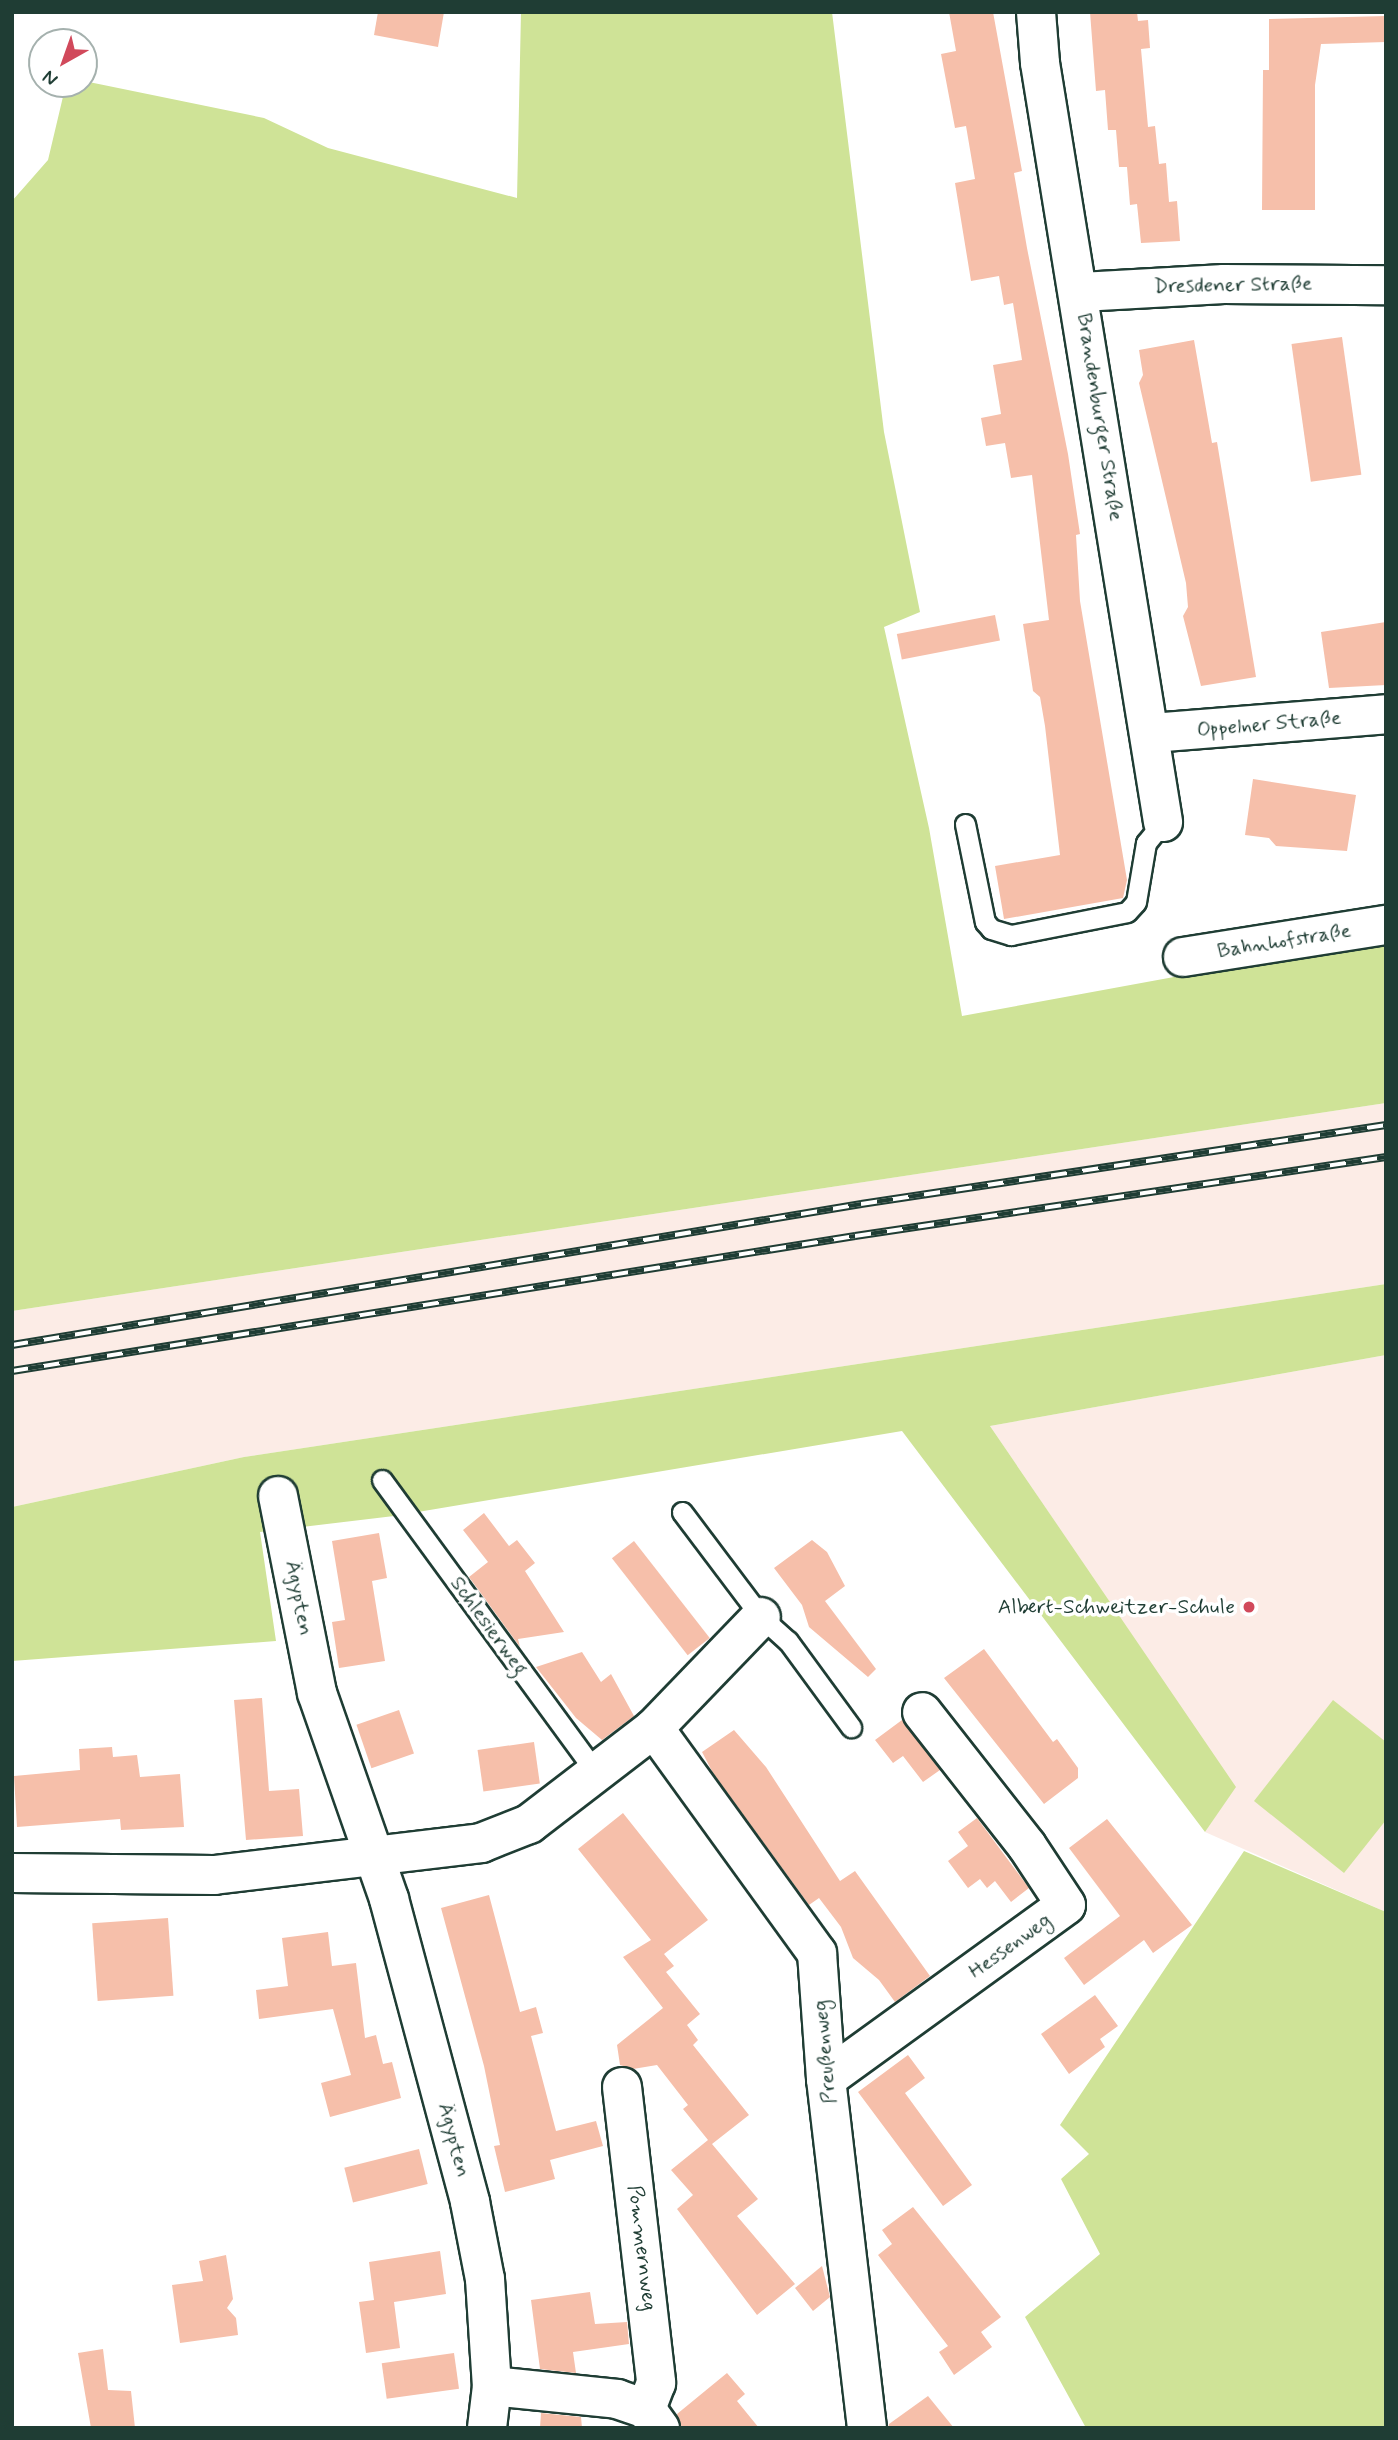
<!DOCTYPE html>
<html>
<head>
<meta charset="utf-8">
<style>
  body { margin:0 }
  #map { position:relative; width:1398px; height:2440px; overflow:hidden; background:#fff; font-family:Mynerve,sans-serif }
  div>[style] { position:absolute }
  .built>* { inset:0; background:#fcece6 }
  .green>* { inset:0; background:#cfe397 }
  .building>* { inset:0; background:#f6bfaa; transform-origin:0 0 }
  .roads { filter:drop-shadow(2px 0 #1f3d34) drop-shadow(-2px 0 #1f3d34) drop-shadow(0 2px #1f3d34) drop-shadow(0 -2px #1f3d34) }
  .service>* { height:19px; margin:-9.5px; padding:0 9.5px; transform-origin:9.5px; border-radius:9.5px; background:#fff }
  .minor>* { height:38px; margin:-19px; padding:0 19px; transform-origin:19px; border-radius:19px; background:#fff }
  .rail>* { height:8px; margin-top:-4px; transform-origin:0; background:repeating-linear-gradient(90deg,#fff 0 16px,#1f3d34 0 32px); box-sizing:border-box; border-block:2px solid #1f3d34 }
  .dots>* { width:19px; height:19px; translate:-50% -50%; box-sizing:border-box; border:4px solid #fff; border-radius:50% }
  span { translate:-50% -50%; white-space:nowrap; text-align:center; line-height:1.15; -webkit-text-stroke:7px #fff; paint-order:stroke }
  .street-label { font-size:21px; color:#1f3d34 }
  .poi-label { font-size:21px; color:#1f3d34 }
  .right { translate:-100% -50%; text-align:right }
  .frame { position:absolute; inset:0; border:14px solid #1f3d34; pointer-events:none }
  .north { position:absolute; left:28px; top:28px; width:70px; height:70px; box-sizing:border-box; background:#fff; border:2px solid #a5b1ae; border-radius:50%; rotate:220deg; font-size:19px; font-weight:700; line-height:28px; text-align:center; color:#1f3d34 }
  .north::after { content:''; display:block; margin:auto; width:24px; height:32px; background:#d1495b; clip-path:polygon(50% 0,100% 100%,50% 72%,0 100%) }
</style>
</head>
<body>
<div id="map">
  <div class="built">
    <i style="clip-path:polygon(1386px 1103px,1386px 1284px,244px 1457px,12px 1507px,12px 1311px)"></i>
    <i style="clip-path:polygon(1386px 1355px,1386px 1912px,1205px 1832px,1235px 1787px,990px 1426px)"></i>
  </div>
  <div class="green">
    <i style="clip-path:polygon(521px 12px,832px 12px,884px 432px,920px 612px,884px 627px,929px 828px,962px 1016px,1386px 938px,1386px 1103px,12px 1311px,12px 201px,48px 160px,66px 84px,84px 81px,264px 118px,328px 148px,517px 198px)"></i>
    <i style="clip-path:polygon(1386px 1284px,1386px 1355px,990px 1426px,1236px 1787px,1205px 1832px,902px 1431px,394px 1516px,260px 1532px,276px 1641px,12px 1661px,12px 1507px,244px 1457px)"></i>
    <i style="clip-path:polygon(1333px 1700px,1386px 1742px,1386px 1820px,1344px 1873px,1254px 1801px)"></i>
    <i style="clip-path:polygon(1244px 1851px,1386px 1912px,1386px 2428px,1086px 2428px,1025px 2317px,1100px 2254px,1061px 2179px,1089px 2154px,1060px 2125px)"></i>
  </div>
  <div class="building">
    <i style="clip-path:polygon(378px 12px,444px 12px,438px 47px,374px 35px)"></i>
    <i style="clip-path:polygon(949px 12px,993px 12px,1022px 171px,1014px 173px,1027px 248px,1068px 454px,1080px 534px,1076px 535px,1080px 601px,1127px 880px,1123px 898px,1004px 919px,995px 866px,1060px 855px,1045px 726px,1040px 697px,1033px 691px,1023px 624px,1049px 620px,1032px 475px,1011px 478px,1005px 443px,986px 446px,981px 418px,1001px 414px,993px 365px,1022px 360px,1013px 303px,1004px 305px,999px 276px,971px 281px,955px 183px,975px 179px,966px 126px,955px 128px,941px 54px,956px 51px)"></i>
    <i style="clip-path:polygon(1090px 12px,1137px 12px,1138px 21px,1148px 20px,1150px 48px,1141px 49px,1148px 127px,1155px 126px,1159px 164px,1166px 163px,1169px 202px,1177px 201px,1180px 241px,1141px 243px,1137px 204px,1130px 205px,1127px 167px,1119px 167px,1116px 130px,1108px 130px,1105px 90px,1096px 91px)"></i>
    <i style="clip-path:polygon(1386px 16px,1386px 42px,1321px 44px,1315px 85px,1315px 210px,1262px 210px,1263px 70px,1269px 70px,1269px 19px)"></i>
    <i style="left:1342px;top:337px;width:139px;height:51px;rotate:82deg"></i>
    <i style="clip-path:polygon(1194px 340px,1212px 443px,1217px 442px,1256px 677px,1201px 686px,1183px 616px,1188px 607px,1186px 583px,1139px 383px,1143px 375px,1139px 350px)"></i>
    <i style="left:995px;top:615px;width:26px;height:100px;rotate:79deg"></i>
    <i style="clip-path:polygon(1386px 622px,1386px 685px,1329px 688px,1321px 632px)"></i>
    <i style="clip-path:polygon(1253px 779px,1356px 795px,1347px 851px,1276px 846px,1269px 838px,1245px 835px)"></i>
    <i style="clip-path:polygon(484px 1513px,509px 1546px,517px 1540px,535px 1563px,525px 1571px,564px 1632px,518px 1639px,520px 1647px,469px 1577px,488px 1562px,463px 1530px)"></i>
    <i style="clip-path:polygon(379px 1533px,387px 1578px,372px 1581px,385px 1661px,339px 1668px,332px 1622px,345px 1620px,332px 1541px)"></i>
    <i style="clip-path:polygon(812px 1540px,827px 1552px,845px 1586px,825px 1601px,876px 1669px,868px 1677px,809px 1627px,802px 1605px,774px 1568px)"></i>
    <i style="left:634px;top:1541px;width:123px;height:28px;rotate:52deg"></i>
    <i style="clip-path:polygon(984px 1649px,1053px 1742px,1057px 1739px,1078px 1768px,1078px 1778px,1044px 1804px,944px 1678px)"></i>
    <i style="clip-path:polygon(582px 1652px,601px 1682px,611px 1674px,634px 1716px,602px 1740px,576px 1718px,536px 1667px)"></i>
    <i style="clip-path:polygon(262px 1698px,269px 1791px,299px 1789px,303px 1836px,246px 1840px,234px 1700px)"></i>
    <i style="left:399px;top:1710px;width:46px;height:45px;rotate:71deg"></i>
    <i style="clip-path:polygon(902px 1720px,940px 1770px,923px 1782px,903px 1756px,893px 1763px,875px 1740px)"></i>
    <i style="clip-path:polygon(734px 1730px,766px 1767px,840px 1881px,855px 1871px,930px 1976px,895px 2002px,879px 1980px,853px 1958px,841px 1927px,819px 1898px,809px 1905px,713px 1773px,702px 1752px)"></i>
    <i style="left:534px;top:1742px;width:42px;height:57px;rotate:82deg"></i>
    <i style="clip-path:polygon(112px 1747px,113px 1757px,137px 1755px,140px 1777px,180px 1774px,184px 1827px,121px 1830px,120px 1819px,17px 1827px,14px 1776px,80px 1770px,79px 1749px)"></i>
    <i style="clip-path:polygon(623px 1813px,708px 1920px,664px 1954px,674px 1966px,666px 1972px,700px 2014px,687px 2025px,698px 2040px,693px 2045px,749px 2115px,712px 2144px,758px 2199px,737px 2216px,795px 2284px,757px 2315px,677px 2209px,693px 2195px,671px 2170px,708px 2140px,683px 2109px,688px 2105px,657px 2065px,633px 2069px,620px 2065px,617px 2045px,663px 2008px,623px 1957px,651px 1940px,578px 1849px)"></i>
    <i style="clip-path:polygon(977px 1818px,1029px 1888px,1011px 1902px,995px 1881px,987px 1888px,980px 1879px,968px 1888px,948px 1861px,968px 1846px,958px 1832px)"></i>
    <i style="clip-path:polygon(1107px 1819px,1192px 1925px,1153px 1953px,1144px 1940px,1084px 1985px,1064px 1958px,1120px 1916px,1069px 1848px)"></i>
    <i style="clip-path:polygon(489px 1895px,520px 2012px,536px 2007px,543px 2033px,531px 2036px,556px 2131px,596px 2121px,603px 2146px,550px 2160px,555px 2179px,505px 2192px,494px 2146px,500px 2145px,484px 2066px,441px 1908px)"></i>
    <i style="left:168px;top:1918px;width:78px;height:76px;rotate:86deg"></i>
    <i style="clip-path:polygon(328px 1932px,332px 1966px,356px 1963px,365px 2038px,376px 2035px,383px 2064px,392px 2062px,401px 2098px,330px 2117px,321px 2083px,351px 2075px,333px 2009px,259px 2019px,256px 1990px,288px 1986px,282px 1938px)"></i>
    <i style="clip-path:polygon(1095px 1995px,1118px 2026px,1100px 2039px,1105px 2047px,1069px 2074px,1041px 2034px)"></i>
    <i style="clip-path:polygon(908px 2055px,925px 2078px,905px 2093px,972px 2185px,943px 2206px,858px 2092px)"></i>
    <i style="left:419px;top:2149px;width:36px;height:77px;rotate:76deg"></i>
    <i style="clip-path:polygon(913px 2207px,1001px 2317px,981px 2332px,992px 2347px,954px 2375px,939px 2352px,948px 2346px,878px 2255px,892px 2244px,882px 2230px)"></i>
    <i style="clip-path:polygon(440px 2251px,446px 2294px,394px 2302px,400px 2348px,366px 2353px,359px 2302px,374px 2300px,369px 2262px)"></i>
    <i style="clip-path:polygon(226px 2255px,233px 2299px,227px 2308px,236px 2318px,238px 2335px,180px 2343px,172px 2285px,203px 2281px,199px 2261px)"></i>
    <i style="clip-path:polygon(822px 2266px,830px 2297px,813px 2311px,795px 2288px)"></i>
    <i style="clip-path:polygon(590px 2292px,595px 2324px,627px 2322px,629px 2344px,573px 2352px,576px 2373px,540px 2369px,531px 2300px)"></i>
    <i style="clip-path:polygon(103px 2349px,108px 2390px,131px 2391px,135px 2428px,91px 2428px,78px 2353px)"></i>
    <i style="left:454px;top:2353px;width:36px;height:73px;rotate:82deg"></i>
    <i style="clip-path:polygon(727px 2373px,745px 2394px,737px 2401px,759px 2428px,682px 2428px,677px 2414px)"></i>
    <i style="clip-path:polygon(928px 2396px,954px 2428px,888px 2428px,889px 2424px)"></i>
    <i style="clip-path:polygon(541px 2413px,581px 2417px,582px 2428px,540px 2428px)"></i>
  </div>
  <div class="roads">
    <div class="service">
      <i style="left:965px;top:824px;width:100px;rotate:78.5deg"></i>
      <i style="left:985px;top:922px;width:9px;rotate:49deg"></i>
      <i style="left:991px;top:929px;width:21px;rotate:17deg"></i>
      <i style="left:1011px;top:935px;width:118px;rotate:-11.2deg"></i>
      <i style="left:1127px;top:912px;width:13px;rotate:-48deg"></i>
      <i style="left:1136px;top:902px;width:60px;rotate:-80.4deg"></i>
      <i style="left:1146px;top:843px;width:27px;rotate:-51deg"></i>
      <i style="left:382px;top:1480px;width:362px;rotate:53.8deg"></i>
      <i style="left:682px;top:1512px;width:131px;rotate:53deg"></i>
      <i style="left:761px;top:1617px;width:36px;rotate:42deg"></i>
      <i style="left:788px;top:1641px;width:107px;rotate:53.8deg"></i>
    </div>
    <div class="minor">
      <i style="left:1036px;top:12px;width:51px;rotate:85.5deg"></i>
      <i style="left:1040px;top:63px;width:769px;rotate:80.79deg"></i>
      <i style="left:1081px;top:292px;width:143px;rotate:-3.2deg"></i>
      <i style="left:1224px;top:284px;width:162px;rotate:0.4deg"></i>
      <i style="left:1152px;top:733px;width:235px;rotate:-4.6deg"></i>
      <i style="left:1183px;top:957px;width:206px;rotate:-9deg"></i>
      <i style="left:278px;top:1496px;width:201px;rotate:78.8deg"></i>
      <i style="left:317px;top:1693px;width:218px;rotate:70.7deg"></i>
      <i style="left:389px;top:1899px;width:314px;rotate:75deg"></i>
      <i style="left:470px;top:2202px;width:78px;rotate:79deg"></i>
      <i style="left:485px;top:2279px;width:107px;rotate:86.3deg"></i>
      <i style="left:492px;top:2386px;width:42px;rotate:96.8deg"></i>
      <i style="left:654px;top:1728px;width:278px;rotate:54.1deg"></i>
      <i style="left:817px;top:1953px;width:126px;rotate:85.9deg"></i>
      <i style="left:826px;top:2079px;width:351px;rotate:83.3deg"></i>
      <i style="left:12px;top:1873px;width:202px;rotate:0.6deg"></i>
      <i style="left:214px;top:1875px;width:269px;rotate:-6.8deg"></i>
      <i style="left:481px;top:1843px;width:52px;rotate:-21.6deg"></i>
      <i style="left:529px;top:1824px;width:158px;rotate:-37.5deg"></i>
      <i style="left:654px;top:1728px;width:154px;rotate:-46.1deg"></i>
      <i style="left:826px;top:2079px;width:296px;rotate:-35.9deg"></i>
      <i style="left:1066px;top:1905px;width:71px;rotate:-123.5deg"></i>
      <i style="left:1027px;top:1846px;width:170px;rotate:-128.1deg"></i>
      <i style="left:622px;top:2087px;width:298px;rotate:83.4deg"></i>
      <i style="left:656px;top:2383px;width:28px;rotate:111deg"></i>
      <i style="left:492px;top:2386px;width:126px;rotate:5.9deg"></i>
      <i style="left:617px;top:2399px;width:31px;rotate:19deg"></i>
      <i style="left:646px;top:2409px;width:24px;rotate:54deg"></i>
    </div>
  </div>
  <div class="rail">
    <i style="left:12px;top:1345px;width:861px;rotate:-9.43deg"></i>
    <i style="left:861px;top:1204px;width:531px;rotate:-8.56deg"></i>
    <i style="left:12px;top:1371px;width:854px;rotate:-9.1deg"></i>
    <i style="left:855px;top:1236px;width:537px;rotate:-8.46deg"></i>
  </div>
  <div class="dots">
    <i style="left:1249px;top:1607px;background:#d1495b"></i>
  </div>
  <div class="street-label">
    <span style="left:1233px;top:285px;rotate:-1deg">Dresdener Straße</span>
    <span style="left:1100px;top:417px;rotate:81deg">Brandenburger Straße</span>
    <span style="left:1269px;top:724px;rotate:-5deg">Oppelner Straße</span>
    <span style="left:1284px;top:941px;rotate:-9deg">Bahnhofstraße</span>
    <span style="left:299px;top:1598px;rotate:79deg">Ägypten</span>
    <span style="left:489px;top:1626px;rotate:54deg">Schlesierweg</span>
    <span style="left:1010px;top:1946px;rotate:-36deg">Hessenweg</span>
    <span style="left:825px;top:2052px;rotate:-95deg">Preußenweg</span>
    <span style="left:454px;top:2140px;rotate:75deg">Ägypten</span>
    <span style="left:642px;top:2248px;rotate:83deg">Pommernweg</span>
  </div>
  <div class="poi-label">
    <span class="right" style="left:1235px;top:1607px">Albert-Schweitzer-Schule</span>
  </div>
  <div class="frame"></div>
  <div class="north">N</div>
</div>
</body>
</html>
